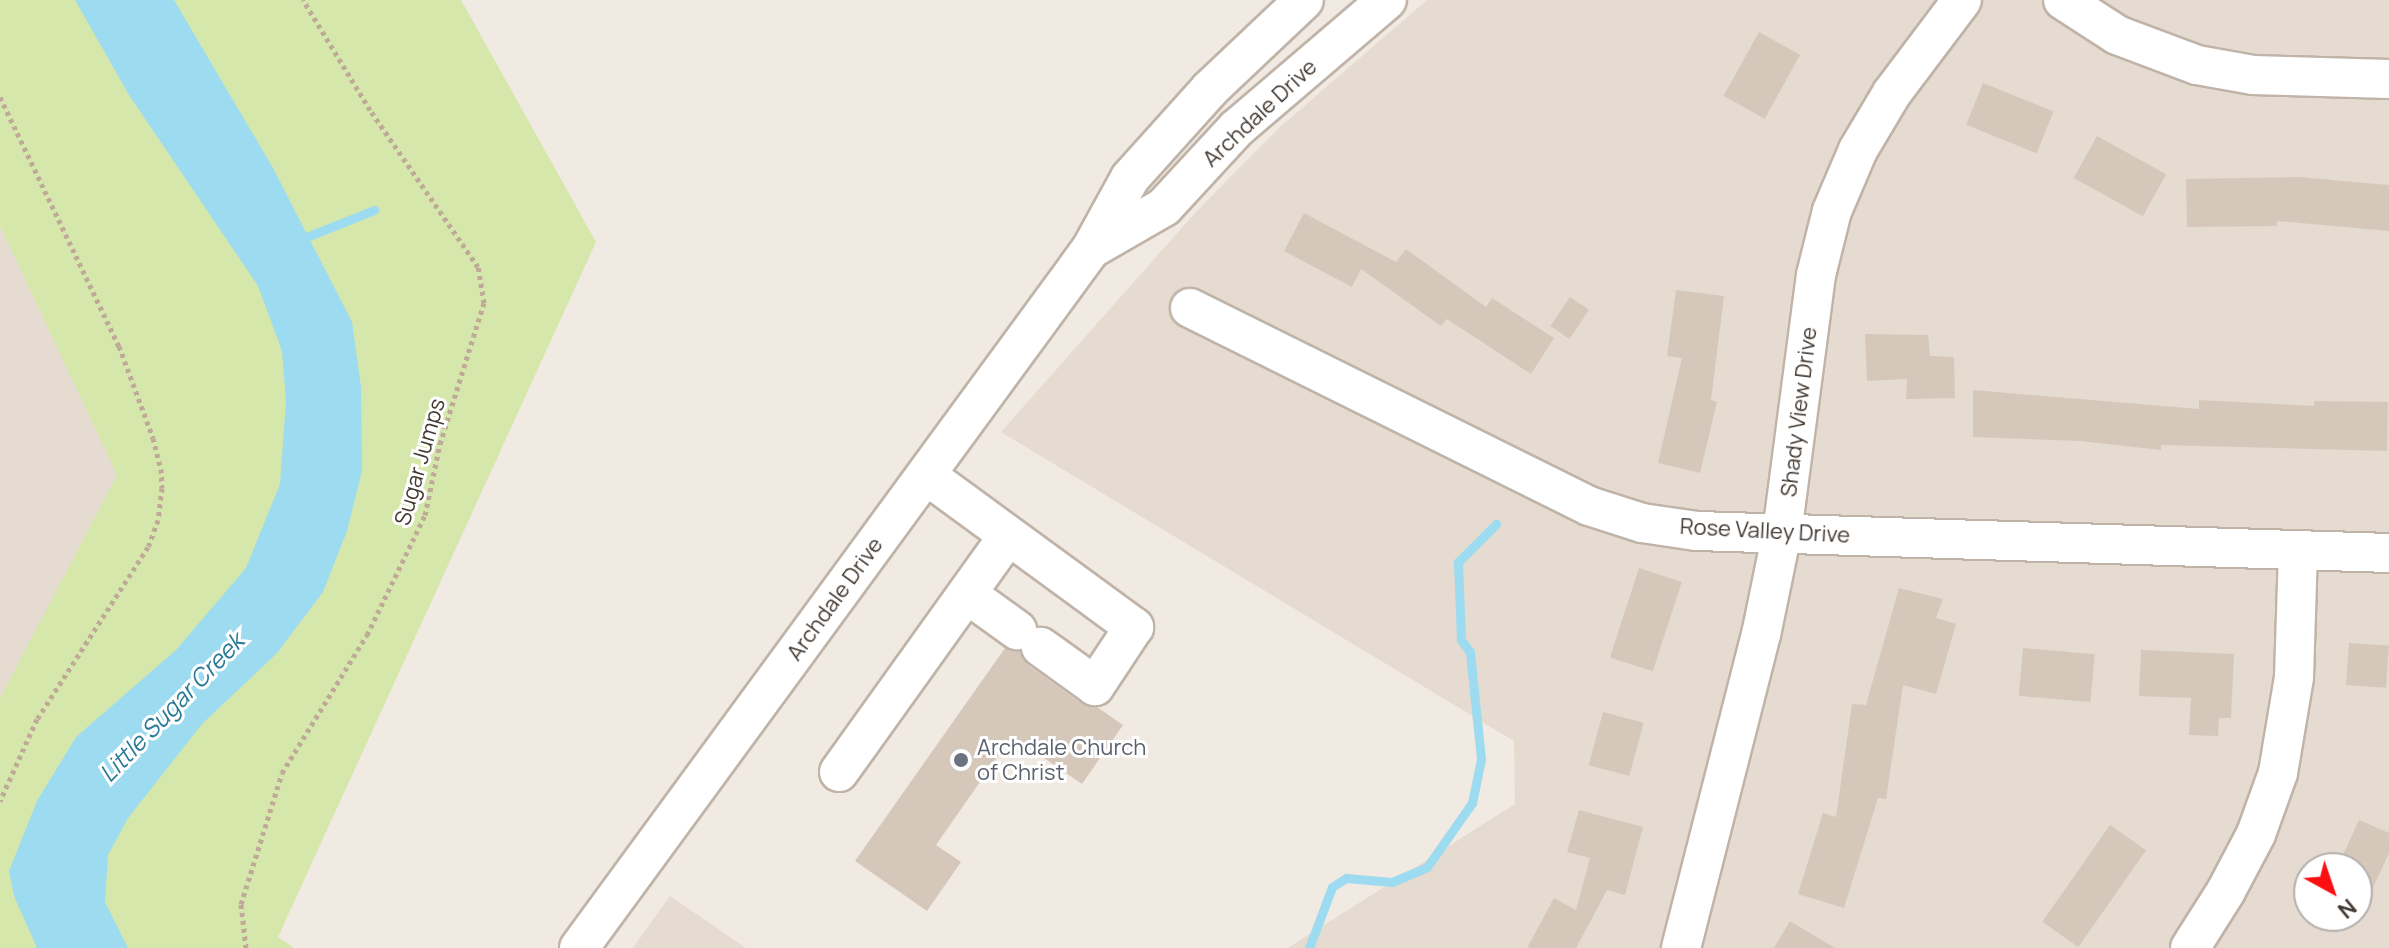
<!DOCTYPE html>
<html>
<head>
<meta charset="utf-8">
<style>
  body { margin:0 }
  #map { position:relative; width:2389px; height:948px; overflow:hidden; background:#f1eae2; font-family:Manrope,sans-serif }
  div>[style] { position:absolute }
  .residential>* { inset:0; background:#e5dbd0 }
  .green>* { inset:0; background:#d5e7aa }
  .water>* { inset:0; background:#9ddbf0 }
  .stream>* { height:9px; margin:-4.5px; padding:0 4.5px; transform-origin:4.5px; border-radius:4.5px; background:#9ddbf0 }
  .building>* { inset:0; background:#d6c7bb; transform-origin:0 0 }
  .path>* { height:5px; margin-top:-2.5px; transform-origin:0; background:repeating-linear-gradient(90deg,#beaa96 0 4px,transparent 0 8px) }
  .roads { filter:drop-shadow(2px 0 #c0b3a8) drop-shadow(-2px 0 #c0b3a8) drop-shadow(0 2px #c0b3a8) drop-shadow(0 -2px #c0b3a8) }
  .minor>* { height:38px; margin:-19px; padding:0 19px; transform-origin:19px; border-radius:19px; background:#fff }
  .dots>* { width:22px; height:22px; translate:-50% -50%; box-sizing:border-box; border:4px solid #fff; border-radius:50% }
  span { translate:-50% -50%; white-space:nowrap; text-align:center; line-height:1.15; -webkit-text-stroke:6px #fff; paint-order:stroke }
  .street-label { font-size:22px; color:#433a33 }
  .worship-label { font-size:22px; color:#5b616d }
  .left { translate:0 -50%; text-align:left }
  .water-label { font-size:24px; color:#297a96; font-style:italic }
  .north { position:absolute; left:2293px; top:852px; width:80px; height:80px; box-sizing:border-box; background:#fff; border:2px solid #b4b0ad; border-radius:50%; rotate:140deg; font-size:22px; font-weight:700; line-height:32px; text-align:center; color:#433a33 }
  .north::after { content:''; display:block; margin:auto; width:28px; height:36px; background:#fb1012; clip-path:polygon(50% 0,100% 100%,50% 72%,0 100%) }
</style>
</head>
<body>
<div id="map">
  <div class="residential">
    <i style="clip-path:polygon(evenodd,1427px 0,2389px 0,2389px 948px,1288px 948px,1515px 804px,1514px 741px,1001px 432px,1195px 213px,1281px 126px,1427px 0,2309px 868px,2357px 868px,2357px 916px,2309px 916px,2309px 868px)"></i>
    <i style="clip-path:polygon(0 226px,118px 475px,0 698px)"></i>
    <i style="clip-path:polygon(670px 896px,746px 948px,633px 948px)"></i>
  </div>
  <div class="green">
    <i style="clip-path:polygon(0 0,461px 0,596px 242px,278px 937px,294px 948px,0 948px,0 698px,117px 475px,0 226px)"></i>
  </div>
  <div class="water">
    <i style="clip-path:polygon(75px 0,174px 0,273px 168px,352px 322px,361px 387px,362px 471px,347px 531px,323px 592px,277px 653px,202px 724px,128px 818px,108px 855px,105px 902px,128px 948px,37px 948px,14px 896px,9px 871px,37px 801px,76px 737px,176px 650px,246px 568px,280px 484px,286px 401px,282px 351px,258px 286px,129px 95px)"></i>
  </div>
  <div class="stream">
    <i style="left:299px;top:240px;width:81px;rotate:-21.8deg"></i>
    <i style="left:1309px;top:948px;width:65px;rotate:-69.3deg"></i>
    <i style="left:1332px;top:887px;width:17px;rotate:-33deg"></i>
    <i style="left:1346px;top:878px;width:46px;rotate:5deg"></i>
    <i style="left:1392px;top:882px;width:38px;rotate:-23deg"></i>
    <i style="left:1427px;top:867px;width:78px;rotate:-54.9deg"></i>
    <i style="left:1472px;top:803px;width:45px;rotate:-78.4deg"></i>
    <i style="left:1481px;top:759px;width:108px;rotate:-95.9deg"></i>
    <i style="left:1470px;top:652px;width:15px;rotate:-127deg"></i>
    <i style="left:1461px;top:640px;width:78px;rotate:-92.2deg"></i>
    <i style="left:1458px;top:562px;width:54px;rotate:-45deg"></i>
  </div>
  <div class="building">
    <i style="left:1759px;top:32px;width:47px;height:73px;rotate:29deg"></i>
    <i style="left:1983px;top:83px;width:76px;height:45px;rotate:22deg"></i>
    <i style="left:2097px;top:136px;width:79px;height:48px;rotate:29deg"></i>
    <i style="clip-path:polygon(2298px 177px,2389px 185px,2389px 231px,2277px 221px,2277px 226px,2187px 227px,2186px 179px)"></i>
    <i style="clip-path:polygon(1304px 213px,1396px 262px,1406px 249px,1486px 307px,1492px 298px,1554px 338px,1531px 374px,1447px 319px,1441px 326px,1361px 269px,1352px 287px,1284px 251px)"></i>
    <i style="clip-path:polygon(1676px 290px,1724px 296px,1711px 400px,1717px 402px,1700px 473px,1658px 463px,1682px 358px,1667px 356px)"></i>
    <i style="left:1570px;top:297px;width:23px;height:35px;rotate:34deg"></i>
    <i style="clip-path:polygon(1865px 334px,1928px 335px,1930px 356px,1954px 357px,1955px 398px,1906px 399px,1907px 379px,1867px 381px)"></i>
    <i style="clip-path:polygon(1973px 390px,2199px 409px,2199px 400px,2314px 406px,2314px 401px,2388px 402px,2387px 451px,2161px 445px,2161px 450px,2079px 441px,1973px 437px)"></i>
    <i style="left:1639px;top:568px;width:45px;height:94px;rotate:18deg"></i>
    <i style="clip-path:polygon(1899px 588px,1943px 599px,1936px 618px,1956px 624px,1936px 694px,1903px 685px,1886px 799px,1878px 798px,1844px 908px,1798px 894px,1823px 813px,1836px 817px,1852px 704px,1866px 705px)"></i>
    <i style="left:2349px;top:643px;width:40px;height:42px;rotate:4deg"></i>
    <i style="clip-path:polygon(1005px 648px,1020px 651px,1028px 665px,1082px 704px,1097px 707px,1123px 725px,1082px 784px,1012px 736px,936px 845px,961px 862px,927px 911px,855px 861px)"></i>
    <i style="left:2023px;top:648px;width:72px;height:48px;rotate:5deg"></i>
    <i style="clip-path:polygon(2141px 650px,2234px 654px,2231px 718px,2219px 718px,2218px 736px,2189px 735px,2191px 698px,2139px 696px)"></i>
    <i style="left:1603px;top:712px;width:42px;height:55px;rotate:15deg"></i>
    <i style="clip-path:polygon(1579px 810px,1643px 827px,1625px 895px,1607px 890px,1576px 948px,1527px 948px,1554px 898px,1576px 910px,1590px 858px,1567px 852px)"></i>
    <i style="clip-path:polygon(2359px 820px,2389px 833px,2389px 853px,2357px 922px,2357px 868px,2337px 868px)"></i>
    <i style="left:2110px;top:825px;width:44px;height:118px;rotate:35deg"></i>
    <i style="clip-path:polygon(1790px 921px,1835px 948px,1774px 948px)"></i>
  </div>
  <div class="path">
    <i style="left:0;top:97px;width:276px;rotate:64.5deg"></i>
    <i style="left:119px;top:346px;width:98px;rotate:69.7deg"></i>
    <i style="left:153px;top:438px;width:32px;rotate:76deg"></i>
    <i style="left:161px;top:469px;width:19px;rotate:87deg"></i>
    <i style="left:162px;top:488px;width:32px;rotate:97deg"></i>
    <i style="left:158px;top:520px;width:29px;rotate:110deg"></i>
    <i style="left:148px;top:547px;width:205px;rotate:122.8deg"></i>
    <i style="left:37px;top:719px;width:90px;rotate:114.3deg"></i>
    <i style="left:246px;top:948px;width:44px;rotate:-96.5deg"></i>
    <i style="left:241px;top:904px;width:137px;rotate:-72.6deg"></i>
    <i style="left:282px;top:773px;width:162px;rotate:-58.4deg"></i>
    <i style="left:367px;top:635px;width:133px;rotate:-64.2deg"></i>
    <i style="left:425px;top:515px;width:73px;rotate:-78.1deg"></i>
    <i style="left:440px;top:444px;width:148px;rotate:-72.7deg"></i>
    <i style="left:484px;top:303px;width:36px;rotate:-99deg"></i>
    <i style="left:478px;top:267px;width:191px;rotate:-124.5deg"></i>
    <i style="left:370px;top:110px;width:129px;rotate:-121.3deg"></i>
  </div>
  <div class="roads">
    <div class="minor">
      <i style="left:2063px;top:0;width:64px;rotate:32.9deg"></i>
      <i style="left:2117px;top:35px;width:85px;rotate:20.6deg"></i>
      <i style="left:2197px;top:65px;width:57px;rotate:10.1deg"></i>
      <i style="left:2253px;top:75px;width:136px;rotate:1.7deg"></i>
      <i style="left:1091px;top:249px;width:84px;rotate:-29.9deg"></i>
      <i style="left:1164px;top:207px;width:108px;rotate:-47.3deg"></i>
      <i style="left:1237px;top:128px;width:197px;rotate:-40.5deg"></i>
      <i style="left:1190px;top:308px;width:445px;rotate:26.4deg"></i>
      <i style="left:1589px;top:506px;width:56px;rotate:17.8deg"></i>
      <i style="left:1642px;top:523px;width:56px;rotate:8.3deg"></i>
      <i style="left:1697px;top:531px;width:692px;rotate:1.82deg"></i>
      <i style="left:926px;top:475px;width:258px;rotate:36.2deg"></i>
      <i style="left:1134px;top:627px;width:71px;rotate:123.5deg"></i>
      <i style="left:1095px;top:686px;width:67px;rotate:-144.2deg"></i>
      <i style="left:967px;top:594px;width:62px;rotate:35.8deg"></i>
      <i style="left:839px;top:772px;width:290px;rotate:-54.4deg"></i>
      <i style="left:579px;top:948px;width:866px;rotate:-53.78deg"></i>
      <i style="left:1091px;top:249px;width:81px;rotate:-61.2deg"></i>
      <i style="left:1130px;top:178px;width:120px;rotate:-48deg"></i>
      <i style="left:1210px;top:89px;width:129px;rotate:-43.4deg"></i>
      <i style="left:1681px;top:948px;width:323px;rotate:-75.7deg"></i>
      <i style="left:1761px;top:635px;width:104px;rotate:-78.4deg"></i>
      <i style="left:1782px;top:533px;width:260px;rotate:-82.5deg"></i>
      <i style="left:1816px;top:275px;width:66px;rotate:-76deg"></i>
      <i style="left:1832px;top:211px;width:66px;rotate:-66.9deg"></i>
      <i style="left:1858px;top:150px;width:66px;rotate:-59.2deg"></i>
      <i style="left:1892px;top:93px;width:116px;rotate:-53deg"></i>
      <i style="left:2190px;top:948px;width:67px;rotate:-57.7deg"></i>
      <i style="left:2226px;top:891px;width:64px;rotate:-62.2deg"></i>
      <i style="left:2256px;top:834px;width:65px;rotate:-70.2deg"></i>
      <i style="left:2278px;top:773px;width:97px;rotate:-80.5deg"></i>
      <i style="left:2294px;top:677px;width:127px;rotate:-88.2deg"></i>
    </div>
  </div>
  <div class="dots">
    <i style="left:961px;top:760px;background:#6b7280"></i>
  </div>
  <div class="street-label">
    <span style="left:1260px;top:113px;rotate:-43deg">Archdale Drive</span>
    <span style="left:1799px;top:412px;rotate:-83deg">Shady View Drive</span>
    <span style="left:420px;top:462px;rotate:-74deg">Sugar Jumps</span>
    <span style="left:1765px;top:531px;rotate:3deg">Rose Valley Drive</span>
    <span style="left:835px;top:599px;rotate:-54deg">Archdale Drive</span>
  </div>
  <div class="worship-label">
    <span class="left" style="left:977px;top:760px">Archdale Church<br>of Christ</span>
  </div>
  <div class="water-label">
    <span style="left:171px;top:707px;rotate:-46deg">Little Sugar Creek</span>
  </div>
  <div class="north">N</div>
</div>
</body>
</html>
